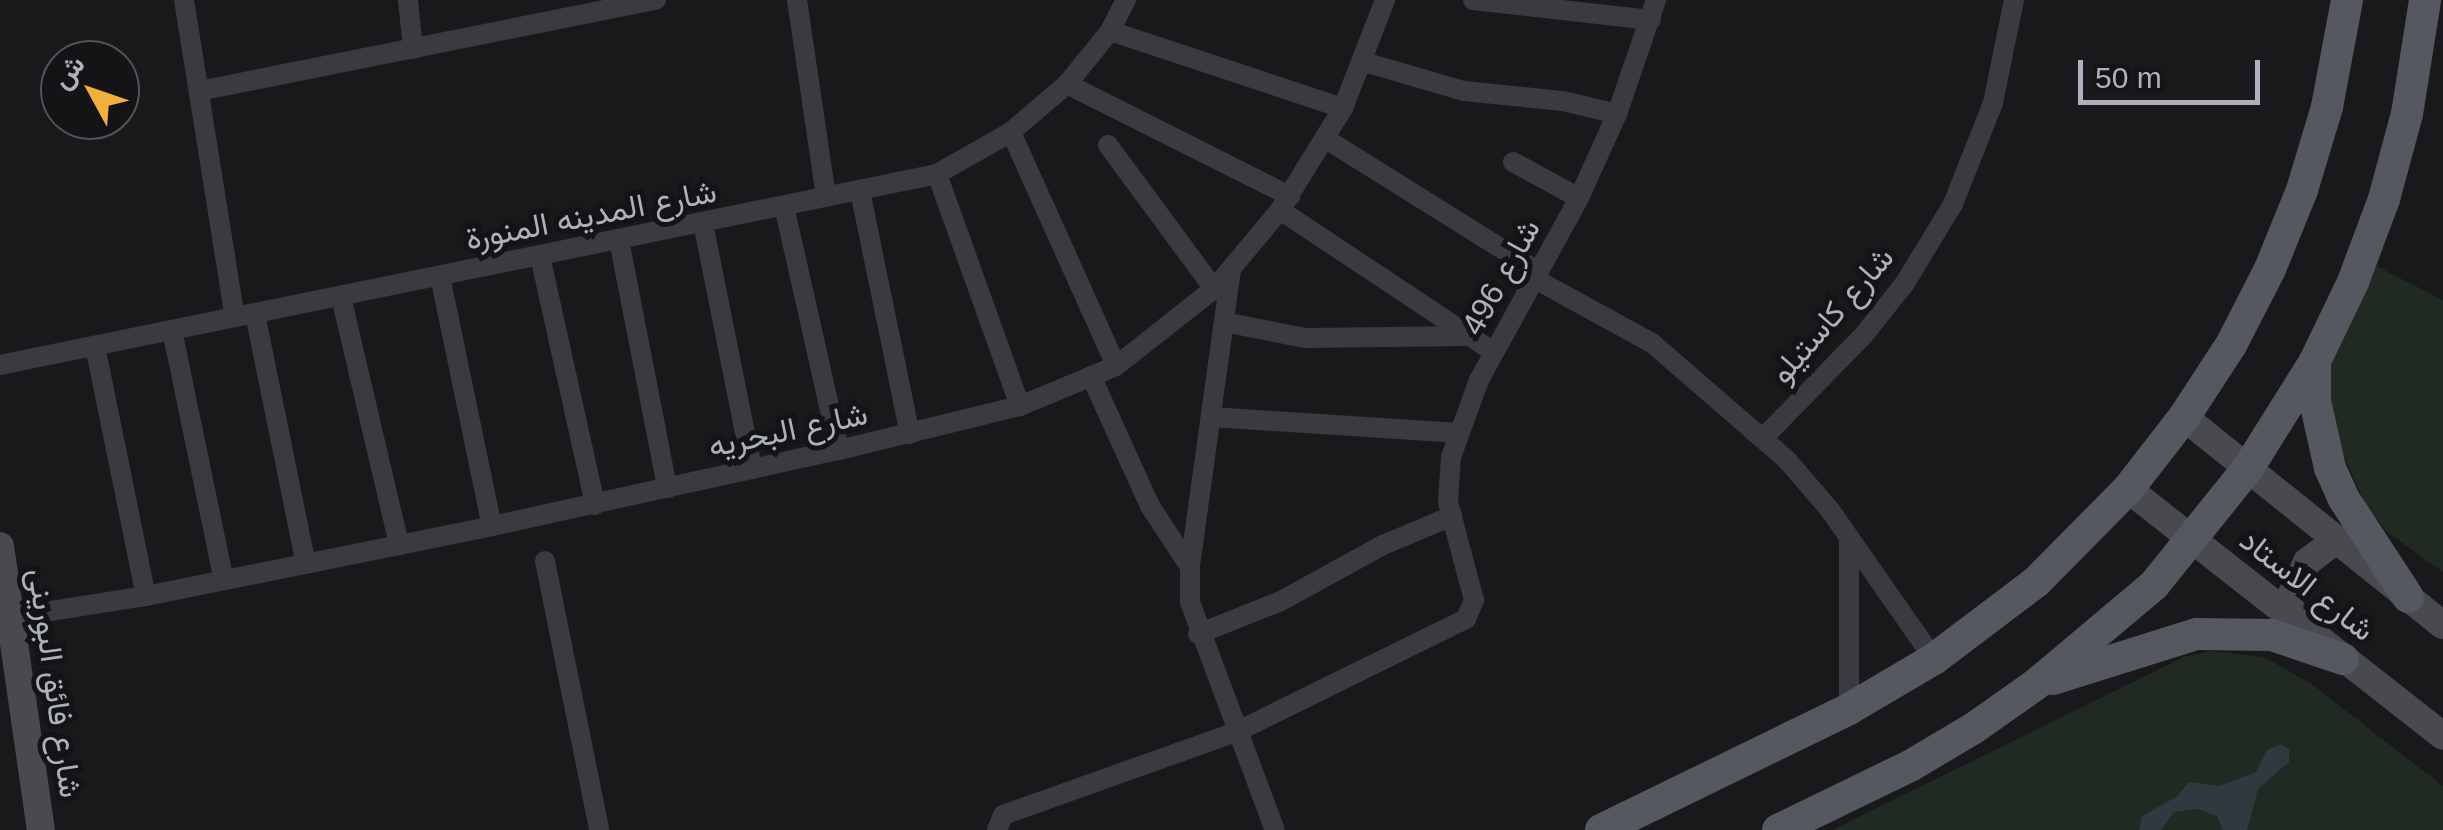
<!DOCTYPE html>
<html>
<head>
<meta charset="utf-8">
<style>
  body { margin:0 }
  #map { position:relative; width:2443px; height:830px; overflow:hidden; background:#19191b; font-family:Arial,Vazirmatn,sans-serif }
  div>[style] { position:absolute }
  .green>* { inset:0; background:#212a22 }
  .water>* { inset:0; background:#2f3940 }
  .street>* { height:20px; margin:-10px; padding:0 10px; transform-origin:10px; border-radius:10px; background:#3a3b40 }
  .secondary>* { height:28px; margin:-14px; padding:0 14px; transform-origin:14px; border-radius:14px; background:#484a50 }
  .primary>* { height:32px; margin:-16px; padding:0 16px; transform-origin:16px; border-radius:16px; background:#56585f }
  span { translate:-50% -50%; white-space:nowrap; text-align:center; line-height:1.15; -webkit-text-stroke:10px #141416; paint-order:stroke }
  .street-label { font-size:32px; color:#acb1bb }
  .north { position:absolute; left:40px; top:40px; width:100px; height:100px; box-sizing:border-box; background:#141416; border:2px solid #515358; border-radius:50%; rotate:310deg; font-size:28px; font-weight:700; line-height:40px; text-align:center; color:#acb1bb }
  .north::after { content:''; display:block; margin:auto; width:35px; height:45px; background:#f1af3c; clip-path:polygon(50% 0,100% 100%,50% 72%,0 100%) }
  .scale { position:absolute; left:2078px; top:60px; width:182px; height:45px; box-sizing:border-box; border:5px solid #acb1bb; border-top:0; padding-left:12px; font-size:30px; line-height:35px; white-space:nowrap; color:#acb1bb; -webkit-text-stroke:8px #141416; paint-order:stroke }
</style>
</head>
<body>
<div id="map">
  <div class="green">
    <i style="clip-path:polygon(2374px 265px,2443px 300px,2443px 572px,2387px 532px,2365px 503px,2325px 414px,2323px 383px)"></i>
    <i style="clip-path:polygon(2212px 651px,2264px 657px,2310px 683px,2443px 786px,2443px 830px,1832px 830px,2184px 657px)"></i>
  </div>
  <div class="water">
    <i style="clip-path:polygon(2281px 744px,2289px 749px,2289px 762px,2258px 789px,2247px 830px,2223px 830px,2217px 816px,2198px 809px,2174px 812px,2161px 830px,2139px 830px,2142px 816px,2176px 797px,2189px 782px,2219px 786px,2256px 772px,2267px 750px)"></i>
  </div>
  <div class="street">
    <i style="left:184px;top:0;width:321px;rotate:80.9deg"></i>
    <i style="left:408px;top:0;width:49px;rotate:84.2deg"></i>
    <i style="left:797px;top:0;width:199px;rotate:81.6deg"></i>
    <i style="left:1473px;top:0;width:179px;rotate:6.4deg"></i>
    <i style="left:1110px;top:31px;width:245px;rotate:18.3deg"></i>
    <i style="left:1364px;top:62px;width:104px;rotate:16.2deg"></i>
    <i style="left:1464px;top:91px;width:100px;rotate:5.8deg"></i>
    <i style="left:1563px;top:101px;width:56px;rotate:13.5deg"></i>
    <i style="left:1067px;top:84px;width:250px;rotate:26.7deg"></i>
    <i style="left:199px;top:91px;width:466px;rotate:-11.3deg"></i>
    <i style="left:1011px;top:132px;width:256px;rotate:65.8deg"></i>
    <i style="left:1326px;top:139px;width:251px;rotate:32deg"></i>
    <i style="left:1108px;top:145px;width:179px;rotate:53.6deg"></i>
    <i style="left:1513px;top:162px;width:75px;rotate:28.6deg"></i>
    <i style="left:937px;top:174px;width:246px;rotate:70.3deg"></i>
    <i style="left:860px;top:191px;width:248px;rotate:78.4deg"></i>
    <i style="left:784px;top:206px;width:250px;rotate:77.3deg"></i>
    <i style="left:1280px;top:210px;width:257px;rotate:33.6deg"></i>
    <i style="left:703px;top:223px;width:251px;rotate:78.7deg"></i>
    <i style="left:619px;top:240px;width:253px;rotate:79deg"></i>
    <i style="left:540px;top:256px;width:255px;rotate:77.5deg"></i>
    <i style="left:1231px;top:270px;width:300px;rotate:97.9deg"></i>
    <i style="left:1190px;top:567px;width:35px;rotate:90deg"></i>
    <i style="left:1190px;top:602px;width:243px;rotate:69.6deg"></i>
    <i style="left:440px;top:276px;width:255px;rotate:78.3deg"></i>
    <i style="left:1535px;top:279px;width:133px;rotate:28.7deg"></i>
    <i style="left:1652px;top:343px;width:179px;rotate:40.9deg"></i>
    <i style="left:1787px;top:460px;width:66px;rotate:49.3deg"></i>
    <i style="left:1830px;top:510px;width:182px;rotate:55.1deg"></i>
    <i style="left:341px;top:297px;width:255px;rotate:76.8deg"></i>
    <i style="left:255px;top:314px;width:255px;rotate:78.5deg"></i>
    <i style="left:1224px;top:322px;width:83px;rotate:11.2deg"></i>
    <i style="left:1305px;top:338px;width:165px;rotate:-0.7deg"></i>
    <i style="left:172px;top:330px;width:255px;rotate:78.3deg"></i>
    <i style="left:95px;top:346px;width:255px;rotate:78.5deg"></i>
    <i style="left:0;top:365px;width:956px;rotate:-11.52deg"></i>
    <i style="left:937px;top:174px;width:85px;rotate:-29.6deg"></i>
    <i style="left:1011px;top:132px;width:74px;rotate:-40.6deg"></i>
    <i style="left:1067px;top:84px;width:68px;rotate:-50.9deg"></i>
    <i style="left:1110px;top:31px;width:35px;rotate:-63deg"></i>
    <i style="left:1091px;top:376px;width:143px;rotate:65.6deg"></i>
    <i style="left:1150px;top:506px;width:73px;rotate:56.7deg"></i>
    <i style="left:1211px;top:417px;width:249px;rotate:3.7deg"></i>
    <i style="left:1763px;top:438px;width:143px;rotate:-45.6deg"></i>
    <i style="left:1863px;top:336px;width:68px;rotate:-51.6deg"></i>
    <i style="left:1905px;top:283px;width:92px;rotate:-58.7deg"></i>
    <i style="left:1953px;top:204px;width:109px;rotate:-68.4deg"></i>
    <i style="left:1993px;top:103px;width:105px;rotate:-78.5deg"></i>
    <i style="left:545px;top:561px;width:274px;rotate:78.6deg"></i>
    <i style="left:0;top:619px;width:148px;rotate:-9deg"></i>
    <i style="left:146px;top:596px;width:353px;rotate:-11.4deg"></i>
    <i style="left:492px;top:526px;width:355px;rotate:-12.4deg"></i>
    <i style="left:839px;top:450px;width:186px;rotate:-13.7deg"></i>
    <i style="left:1020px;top:406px;width:104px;rotate:-22.6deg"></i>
    <i style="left:1116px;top:366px;width:125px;rotate:-38.2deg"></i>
    <i style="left:1214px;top:289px;width:103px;rotate:-50.1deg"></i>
    <i style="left:1280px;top:210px;width:120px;rotate:-58.3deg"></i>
    <i style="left:1343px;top:108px;width:116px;rotate:-68.7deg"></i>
    <i style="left:1198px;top:634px;width:89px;rotate:-21.7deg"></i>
    <i style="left:1281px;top:601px;width:116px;rotate:-28.8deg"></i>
    <i style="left:1383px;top:545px;width:75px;rotate:-22.8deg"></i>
    <i style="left:1849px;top:709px;width:171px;rotate:-90deg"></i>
    <i style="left:997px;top:830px;width:16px;rotate:-68deg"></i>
    <i style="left:1003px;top:815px;width:247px;rotate:-19.6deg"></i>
    <i style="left:1236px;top:732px;width:256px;rotate:-26.2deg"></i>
    <i style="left:1466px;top:619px;width:21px;rotate:-67deg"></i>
    <i style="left:1474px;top:600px;width:101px;rotate:-104.9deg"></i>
    <i style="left:1448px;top:502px;width:45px;rotate:-86.2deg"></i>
    <i style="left:1451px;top:457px;width:82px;rotate:-70deg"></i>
    <i style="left:1479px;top:380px;width:208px;rotate:-61.2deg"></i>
    <i style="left:1579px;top:198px;width:92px;rotate:-65.7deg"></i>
    <i style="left:1617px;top:114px;width:120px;rotate:-71.1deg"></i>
  </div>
  <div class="secondary">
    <i style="left:2184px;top:417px;width:332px;rotate:38.8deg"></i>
    <i style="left:2128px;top:489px;width:400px;rotate:38.1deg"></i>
    <i style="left:0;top:546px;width:287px;rotate:81.8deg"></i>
    <i style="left:2288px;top:614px;width:18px;rotate:-81deg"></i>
    <i style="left:2291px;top:596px;width:38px;rotate:-65deg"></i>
    <i style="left:2307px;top:562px;width:38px;rotate:-37deg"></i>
  </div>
  <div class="primary">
    <i style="left:2315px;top:361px;width:40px;rotate:90deg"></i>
    <i style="left:2315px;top:401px;width:69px;rotate:77.4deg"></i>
    <i style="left:2330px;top:468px;width:34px;rotate:66deg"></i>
    <i style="left:2344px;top:499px;width:117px;rotate:56.9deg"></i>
    <i style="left:2053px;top:679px;width:151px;rotate:-17.4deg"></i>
    <i style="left:2197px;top:634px;width:75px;rotate:0.8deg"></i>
    <i style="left:2272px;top:635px;width:75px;rotate:18.7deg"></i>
    <i style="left:1601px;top:830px;width:276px;rotate:-26deg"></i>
    <i style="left:1849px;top:709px;width:99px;rotate:-30.5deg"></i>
    <i style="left:1934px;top:659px;width:129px;rotate:-37.1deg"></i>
    <i style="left:2037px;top:581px;width:129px;rotate:-45.3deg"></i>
    <i style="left:2128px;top:489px;width:91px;rotate:-52.1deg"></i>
    <i style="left:2184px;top:417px;width:86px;rotate:-56.9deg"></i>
    <i style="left:2231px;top:345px;width:85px;rotate:-62.8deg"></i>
    <i style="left:2270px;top:269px;width:85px;rotate:-67.9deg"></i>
    <i style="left:2302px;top:190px;width:87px;rotate:-73.2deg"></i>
    <i style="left:2327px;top:107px;width:109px;rotate:-79.4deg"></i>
    <i style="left:1778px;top:830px;width:147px;rotate:-25.9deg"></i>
    <i style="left:1910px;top:766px;width:74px;rotate:-30.7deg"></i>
    <i style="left:1974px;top:728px;width:75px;rotate:-35.2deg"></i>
    <i style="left:2035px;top:685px;width:155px;rotate:-40deg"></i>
    <i style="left:2154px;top:585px;width:150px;rotate:-51.2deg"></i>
    <i style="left:2248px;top:468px;width:126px;rotate:-57.9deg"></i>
    <i style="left:2315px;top:361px;width:88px;rotate:-64.3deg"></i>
    <i style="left:2353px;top:282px;width:89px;rotate:-69.5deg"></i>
    <i style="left:2384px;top:199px;width:88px;rotate:-74.9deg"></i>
    <i style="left:2407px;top:114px;width:115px;rotate:-81deg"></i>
  </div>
  <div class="street-label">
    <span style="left:591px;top:215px;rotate:-11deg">شارع المدينه المنورة</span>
    <span style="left:1501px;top:277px;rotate:-61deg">شارع 496</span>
    <span style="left:1832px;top:315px;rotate:-49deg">شارع كاستيلو</span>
    <span style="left:788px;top:430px;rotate:-12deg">شارع البحريه</span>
    <span style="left:2307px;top:585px;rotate:38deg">شارع الاستاد</span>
    <span style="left:55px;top:683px;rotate:82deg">شارع فائق البورينى</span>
  </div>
  <div class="north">ش</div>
  <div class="scale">50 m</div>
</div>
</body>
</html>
